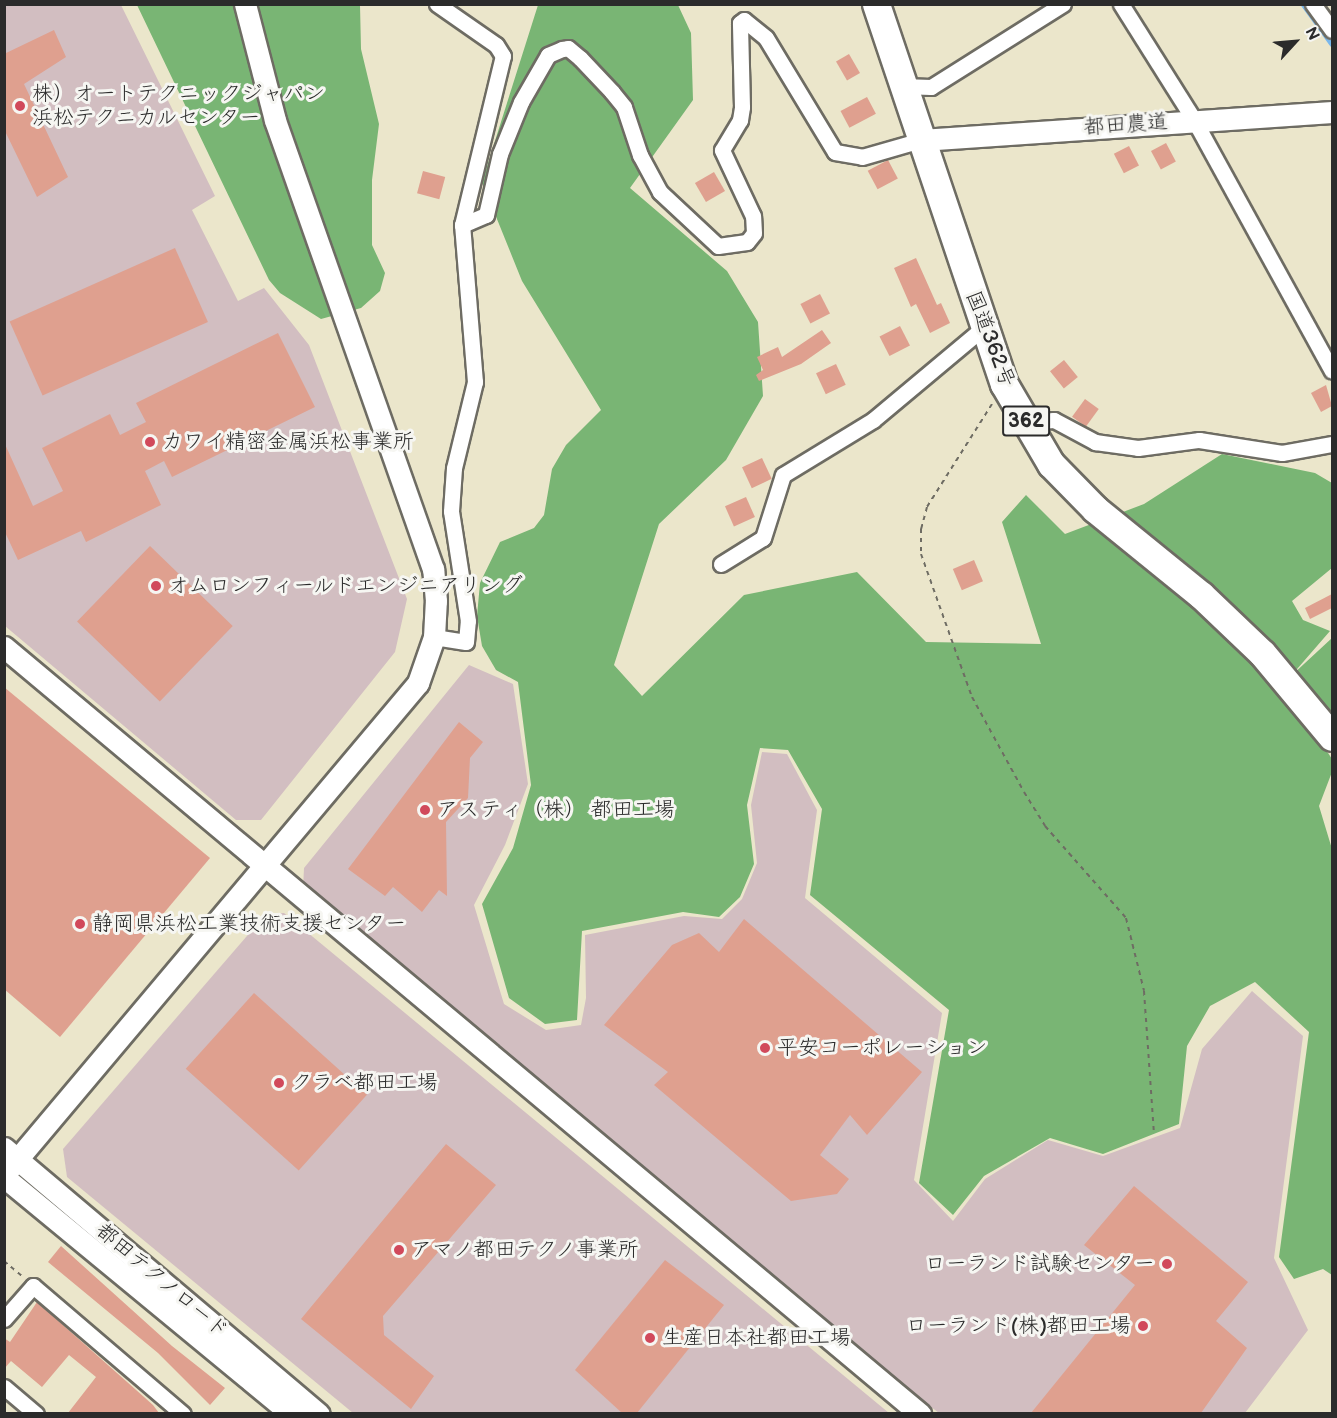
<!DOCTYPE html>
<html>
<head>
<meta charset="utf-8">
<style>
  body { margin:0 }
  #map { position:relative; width:1337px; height:1418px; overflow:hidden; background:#ebe6cb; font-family:"Balsamiq Sans","Klee One",sans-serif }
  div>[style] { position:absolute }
  .industrial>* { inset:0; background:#d2bec1 }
  .forest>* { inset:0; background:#79b574 }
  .stream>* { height:4.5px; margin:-2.25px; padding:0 2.25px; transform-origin:2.25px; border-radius:2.25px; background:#79b7ec }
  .building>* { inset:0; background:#dfa08f; transform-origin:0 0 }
  .path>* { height:2px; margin-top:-1px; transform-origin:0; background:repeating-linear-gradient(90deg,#6e6c63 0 4.5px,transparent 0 9px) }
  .roads { filter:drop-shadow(2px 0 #6e6c63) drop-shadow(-2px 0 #6e6c63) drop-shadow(0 2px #6e6c63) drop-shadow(0 -2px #6e6c63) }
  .street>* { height:15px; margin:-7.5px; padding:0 7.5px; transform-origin:7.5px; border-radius:7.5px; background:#fff }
  .secondary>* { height:21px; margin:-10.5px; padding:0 10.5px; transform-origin:10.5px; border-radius:10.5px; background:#fff }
  .highway>* { height:27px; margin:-13.5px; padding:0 13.5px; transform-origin:13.5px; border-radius:13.5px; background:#fff }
  .dots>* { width:16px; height:16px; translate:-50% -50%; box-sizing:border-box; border:3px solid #f6f6f2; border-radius:50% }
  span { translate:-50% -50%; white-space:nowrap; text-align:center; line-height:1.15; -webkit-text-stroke:6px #f6f6f2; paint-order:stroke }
  .shield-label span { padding:2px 4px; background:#f6f6f2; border:2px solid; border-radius:4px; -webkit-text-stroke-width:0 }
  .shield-label { font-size:20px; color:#2b2b2b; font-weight:700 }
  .poi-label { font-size:21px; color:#2b2b2b }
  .left { translate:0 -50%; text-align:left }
  .right { translate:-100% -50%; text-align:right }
  .street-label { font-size:21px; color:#2b2b2b }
  .frame { position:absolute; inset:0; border:6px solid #2b2b2b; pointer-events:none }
  .north { position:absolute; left:1265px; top:12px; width:60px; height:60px; -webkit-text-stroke:4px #f6f6f2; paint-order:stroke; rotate:64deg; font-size:16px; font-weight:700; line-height:24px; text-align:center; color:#2b2b2b }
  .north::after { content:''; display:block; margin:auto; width:21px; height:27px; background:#2b2b2b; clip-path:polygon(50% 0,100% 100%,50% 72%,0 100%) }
</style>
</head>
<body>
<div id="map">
  <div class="industrial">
    <i style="clip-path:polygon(4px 5px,121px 5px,215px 196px,192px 210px,238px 301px,264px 288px,309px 345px,407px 599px,395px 652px,261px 820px,236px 820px,5px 626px)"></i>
    <i style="clip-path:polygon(469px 665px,513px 684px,528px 784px,505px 845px,474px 905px,504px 1004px,546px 1030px,581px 1025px,586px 998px,585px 935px,684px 916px,722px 919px,742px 899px,757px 863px,751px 805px,762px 752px,787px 754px,817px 810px,805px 898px,942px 1013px,914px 1180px,953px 1221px,985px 1179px,1048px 1140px,1103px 1156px,1180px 1128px,1202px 1049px,1252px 991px,1303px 1036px,1274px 1258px,1308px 1330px,1245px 1413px,939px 1413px,797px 1305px,303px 889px,304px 868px)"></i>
    <i style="clip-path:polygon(284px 913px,889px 1413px,353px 1413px,67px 1177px,63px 1149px,266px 914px)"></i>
  </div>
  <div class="forest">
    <i style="clip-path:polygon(137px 5px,360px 5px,361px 49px,379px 124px,372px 180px,372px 245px,385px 273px,380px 291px,361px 308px,321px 319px,280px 293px,269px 280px)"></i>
    <i style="clip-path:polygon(538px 5px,678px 5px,691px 33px,693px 100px,630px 188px,727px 271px,758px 322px,763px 396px,726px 460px,659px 524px,614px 665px,642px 696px,744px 595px,857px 572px,926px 642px,1041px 644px,1002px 522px,1026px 495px,1065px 534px,1144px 504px,1222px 454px,1315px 473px,1332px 483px,1332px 568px,1292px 601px,1303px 620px,1330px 631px,1291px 676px,1332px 638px,1332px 731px,1307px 721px,1332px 759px,1332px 772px,1319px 806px,1332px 849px,1332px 1275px,1323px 1269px,1294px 1279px,1279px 1257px,1309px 1032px,1255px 982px,1210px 1006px,1187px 1046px,1179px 1124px,1103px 1154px,1050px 1138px,984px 1176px,953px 1215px,919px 1183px,949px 1010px,810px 895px,822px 809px,788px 750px,760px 748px,747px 805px,754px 864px,740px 897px,719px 917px,683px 912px,582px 931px,577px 1020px,545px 1024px,509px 998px,482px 904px,513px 848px,531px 785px,518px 682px,496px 670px,482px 646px,477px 616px,480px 583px,500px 542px,534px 528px,544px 515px,552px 469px,566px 445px,601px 410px,522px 281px,482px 182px)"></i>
  </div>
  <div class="stream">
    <i style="left:1303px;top:4px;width:49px;rotate:54.1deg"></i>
  </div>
  <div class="building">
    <i style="clip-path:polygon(54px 30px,66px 57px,24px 84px,68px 177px,37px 197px,4px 129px,4px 54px)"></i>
    <i style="left:849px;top:54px;width:22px;height:15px;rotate:60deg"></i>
    <i style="left:867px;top:97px;width:19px;height:30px;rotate:62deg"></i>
    <i style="left:1166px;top:143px;width:21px;height:17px;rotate:62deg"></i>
    <i style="left:1129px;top:146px;width:22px;height:17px;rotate:63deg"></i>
    <i style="left:888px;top:160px;width:21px;height:23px;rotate:62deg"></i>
    <i style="left:423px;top:171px;width:23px;height:23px;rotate:15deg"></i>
    <i style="left:714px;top:172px;width:22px;height:22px;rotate:60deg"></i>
    <i style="left:175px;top:248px;width:81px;height:181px;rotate:66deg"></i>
    <i style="clip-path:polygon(916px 258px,937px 305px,941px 303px,950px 323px,930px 333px,916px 304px,911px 307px,894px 268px)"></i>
    <i style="left:820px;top:294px;width:22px;height:22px;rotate:63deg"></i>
    <i style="left:900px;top:326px;width:22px;height:23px;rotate:63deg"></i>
    <i style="clip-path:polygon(822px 330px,831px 343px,801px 364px,759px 381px,756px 375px,763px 370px,757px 357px,778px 347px,782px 357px)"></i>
    <i style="clip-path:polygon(278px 333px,315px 407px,172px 477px,164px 461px,145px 471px,161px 505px,86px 542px,81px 531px,18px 560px,4px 530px,4px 442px,33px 506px,63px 491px,42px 448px,110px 414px,120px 435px,146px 422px,136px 403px)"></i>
    <i style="left:1064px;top:360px;width:22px;height:18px;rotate:51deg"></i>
    <i style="left:836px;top:364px;width:23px;height:22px;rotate:65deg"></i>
    <i style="clip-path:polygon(1326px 385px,1332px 406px,1321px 412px,1311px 393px)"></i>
    <i style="left:1085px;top:399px;width:17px;height:22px;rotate:36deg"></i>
    <i style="left:762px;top:458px;width:23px;height:22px;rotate:65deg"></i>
    <i style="left:746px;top:497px;width:22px;height:23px;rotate:66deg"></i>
    <i style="left:150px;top:546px;width:115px;height:105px;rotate:44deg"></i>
    <i style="left:974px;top:560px;width:23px;height:23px;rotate:67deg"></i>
    <i style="clip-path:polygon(1332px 594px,1332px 608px,1310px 619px,1305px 608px)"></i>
    <i style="clip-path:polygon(4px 687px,210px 858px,60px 1037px,4px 989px)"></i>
    <i style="clip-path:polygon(459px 722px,483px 742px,470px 758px,468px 798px,446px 822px,447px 896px,439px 890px,422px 912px,393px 887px,385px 896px,348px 869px)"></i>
    <i style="clip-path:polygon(744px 919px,922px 1072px,867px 1135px,850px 1115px,820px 1155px,849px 1179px,837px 1194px,791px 1201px,654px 1085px,668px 1072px,604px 1025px,672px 945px,699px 933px,719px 952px)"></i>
    <i style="left:254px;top:993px;width:152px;height:102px;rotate:42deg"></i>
    <i style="clip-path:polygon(446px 1144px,496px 1185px,383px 1316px,384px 1335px,434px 1376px,411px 1409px,301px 1319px)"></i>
    <i style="clip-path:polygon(1134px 1186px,1248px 1282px,1216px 1321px,1247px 1348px,1201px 1413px,1031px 1413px,1135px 1285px,1084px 1245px)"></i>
    <i style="clip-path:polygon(61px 1246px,172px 1346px,225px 1388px,210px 1405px,158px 1353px,48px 1262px)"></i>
    <i style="clip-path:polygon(665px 1260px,724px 1305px,637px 1413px,622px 1413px,575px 1370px)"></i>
    <i style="clip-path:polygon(37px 1302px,153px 1405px,159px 1413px,68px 1413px,96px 1377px,69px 1355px,42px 1387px,11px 1361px,4px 1369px,4px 1338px,10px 1342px)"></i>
  </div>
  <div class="path">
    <i style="left:992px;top:404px;width:122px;rotate:122.3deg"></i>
    <i style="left:927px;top:507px;width:23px;rotate:105deg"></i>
    <i style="left:921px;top:529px;width:25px;rotate:90deg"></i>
    <i style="left:921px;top:554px;width:152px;rotate:70.4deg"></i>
    <i style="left:972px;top:697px;width:108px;rotate:61.3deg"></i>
    <i style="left:1024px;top:792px;width:40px;rotate:58deg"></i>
    <i style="left:1045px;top:826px;width:123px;rotate:48.6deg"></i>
    <i style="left:1126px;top:918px;width:75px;rotate:76.1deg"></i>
    <i style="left:1144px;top:991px;width:143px;rotate:86deg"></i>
    <i style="left:4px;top:1261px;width:25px;rotate:40deg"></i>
  </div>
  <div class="roads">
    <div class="street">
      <i style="left:1121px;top:4px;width:137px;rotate:57.8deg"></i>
      <i style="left:1194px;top:120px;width:286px;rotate:61.2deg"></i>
      <i style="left:1313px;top:4px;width:32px;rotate:54deg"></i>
      <i style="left:901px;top:86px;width:30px;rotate:2deg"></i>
      <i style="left:931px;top:87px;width:156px;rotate:-32.2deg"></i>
      <i style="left:462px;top:225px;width:26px;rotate:-23deg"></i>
      <i style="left:486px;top:215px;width:63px;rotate:-77.1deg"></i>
      <i style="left:500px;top:154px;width:56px;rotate:-68deg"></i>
      <i style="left:521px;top:102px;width:54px;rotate:-60.1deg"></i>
      <i style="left:548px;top:55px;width:15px;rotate:-23deg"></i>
      <i style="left:562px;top:49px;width:6px;rotate:-9deg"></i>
      <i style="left:568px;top:48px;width:16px;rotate:40deg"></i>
      <i style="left:580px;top:58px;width:47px;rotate:46.7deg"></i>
      <i style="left:612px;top:92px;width:19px;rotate:51deg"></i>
      <i style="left:624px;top:107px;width:51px;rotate:71.6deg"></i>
      <i style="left:640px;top:155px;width:42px;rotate:61.6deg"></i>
      <i style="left:660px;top:192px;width:79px;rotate:43deg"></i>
      <i style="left:718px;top:246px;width:29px;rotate:-8deg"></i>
      <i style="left:747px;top:242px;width:11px;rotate:-52deg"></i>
      <i style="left:754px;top:233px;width:17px;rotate:-93deg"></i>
      <i style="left:753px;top:216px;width:73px;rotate:-115.2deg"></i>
      <i style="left:722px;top:150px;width:35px;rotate:-59deg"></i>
      <i style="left:740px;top:120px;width:13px;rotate:-81deg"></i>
      <i style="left:742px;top:107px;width:84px;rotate:-91.4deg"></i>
      <i style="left:740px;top:23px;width:5px;rotate:-37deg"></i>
      <i style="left:744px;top:20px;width:28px;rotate:39deg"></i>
      <i style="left:766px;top:38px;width:133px;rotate:58.8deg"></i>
      <i style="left:835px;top:152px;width:27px;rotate:10deg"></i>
      <i style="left:862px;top:157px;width:61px;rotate:-16.1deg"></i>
      <i style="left:1026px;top:422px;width:28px;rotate:-4deg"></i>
      <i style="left:1054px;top:420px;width:47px;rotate:28.2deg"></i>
      <i style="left:1095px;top:442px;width:43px;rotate:7.9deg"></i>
      <i style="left:1138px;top:448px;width:62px;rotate:-7.5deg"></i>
      <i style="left:1199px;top:440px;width:84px;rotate:8.9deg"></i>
      <i style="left:1282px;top:453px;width:51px;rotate:-10.2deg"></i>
      <i style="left:721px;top:564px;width:49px;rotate:-31.8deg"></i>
      <i style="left:763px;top:538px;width:66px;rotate:-72.4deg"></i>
      <i style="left:783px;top:475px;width:105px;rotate:-31.4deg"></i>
      <i style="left:873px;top:420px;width:143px;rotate:-39.9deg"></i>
      <i style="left:434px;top:637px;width:32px;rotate:9deg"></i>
      <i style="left:466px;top:642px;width:21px;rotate:-85deg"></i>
      <i style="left:468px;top:621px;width:111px;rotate:-98.8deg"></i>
      <i style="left:451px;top:511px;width:43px;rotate:-86deg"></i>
      <i style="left:454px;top:468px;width:89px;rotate:-76.3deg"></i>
      <i style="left:475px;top:382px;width:158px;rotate:-94.7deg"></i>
      <i style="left:462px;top:225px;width:174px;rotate:-76.4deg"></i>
      <i style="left:503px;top:56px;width:13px;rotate:-122deg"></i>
      <i style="left:496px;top:45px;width:72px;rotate:-145.2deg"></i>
      <i style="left:4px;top:1319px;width:44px;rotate:-48.7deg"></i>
      <i style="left:33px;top:1286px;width:197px;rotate:40.5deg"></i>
      <i style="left:4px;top:1387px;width:42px;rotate:40.2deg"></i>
    </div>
    <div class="secondary">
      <i style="left:921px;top:140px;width:412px;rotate:-3.9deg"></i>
      <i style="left:4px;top:647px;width:1195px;rotate:39.94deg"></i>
      <i style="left:4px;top:1148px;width:412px;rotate:40.2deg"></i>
      <i style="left:4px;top:1175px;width:643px;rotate:-49.92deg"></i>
      <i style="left:418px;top:683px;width:49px;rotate:-70.8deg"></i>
      <i style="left:434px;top:637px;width:36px;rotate:-87deg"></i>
      <i style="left:436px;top:601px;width:32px;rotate:-95deg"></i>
      <i style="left:433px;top:569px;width:476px;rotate:-109.4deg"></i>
      <i style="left:275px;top:120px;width:120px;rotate:-104.5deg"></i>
      <i style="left:4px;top:1177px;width:372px;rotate:39.5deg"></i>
    </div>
    <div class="highway">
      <i style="left:876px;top:4px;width:401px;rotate:71.4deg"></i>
      <i style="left:1004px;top:384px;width:93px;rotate:59.6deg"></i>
      <i style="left:1051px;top:464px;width:63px;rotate:45.6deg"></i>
      <i style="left:1095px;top:509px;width:136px;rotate:39.1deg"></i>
      <i style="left:1201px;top:595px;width:84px;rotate:43.6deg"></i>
      <i style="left:1262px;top:653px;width:109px;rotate:50.2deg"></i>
    </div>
  </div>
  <div class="dots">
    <i style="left:20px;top:106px;background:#d1495b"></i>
    <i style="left:150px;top:442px;background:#d1495b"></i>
    <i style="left:156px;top:586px;background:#d1495b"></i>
    <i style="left:425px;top:810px;background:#d1495b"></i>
    <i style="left:80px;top:924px;background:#d1495b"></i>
    <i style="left:765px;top:1048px;background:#d1495b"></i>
    <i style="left:279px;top:1083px;background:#d1495b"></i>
    <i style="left:399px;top:1250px;background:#d1495b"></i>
    <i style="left:1167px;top:1264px;background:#d1495b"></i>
    <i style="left:1143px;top:1326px;background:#d1495b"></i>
    <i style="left:650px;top:1338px;background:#d1495b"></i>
  </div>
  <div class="shield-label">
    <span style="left:1026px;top:421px">362</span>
  </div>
  <div class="poi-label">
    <span class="left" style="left:32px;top:106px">株）オートテクニックジャパン<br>浜松テクニカルセンター</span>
    <span class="left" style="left:162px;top:442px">カワイ精密金属浜松事業所</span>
    <span class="left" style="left:168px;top:586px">オムロンフィールドエンジニアリング</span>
    <span class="left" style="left:437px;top:810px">アスティ（株） 都田工場</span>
    <span class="left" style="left:92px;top:924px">静岡県浜松工業技術支援センター</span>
    <span class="left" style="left:777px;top:1048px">平安コーポレーション</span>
    <span class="left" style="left:291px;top:1083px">クラベ都田工場</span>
    <span class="left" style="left:411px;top:1250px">アマノ都田テクノ事業所</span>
    <span class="right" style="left:1155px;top:1264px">ローランド試験センター</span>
    <span class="right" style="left:1131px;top:1326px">ローランド(株)都田工場</span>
    <span class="left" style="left:662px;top:1338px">生産日本社都田工場</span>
  </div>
  <div class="street-label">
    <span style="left:1126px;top:125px;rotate:-4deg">都田農道</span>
    <span style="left:990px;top:339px;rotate:69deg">国道362号</span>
    <span style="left:162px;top:1281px;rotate:40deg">都田テクノロード</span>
  </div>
  <div class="frame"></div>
  <div class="north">N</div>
</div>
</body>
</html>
